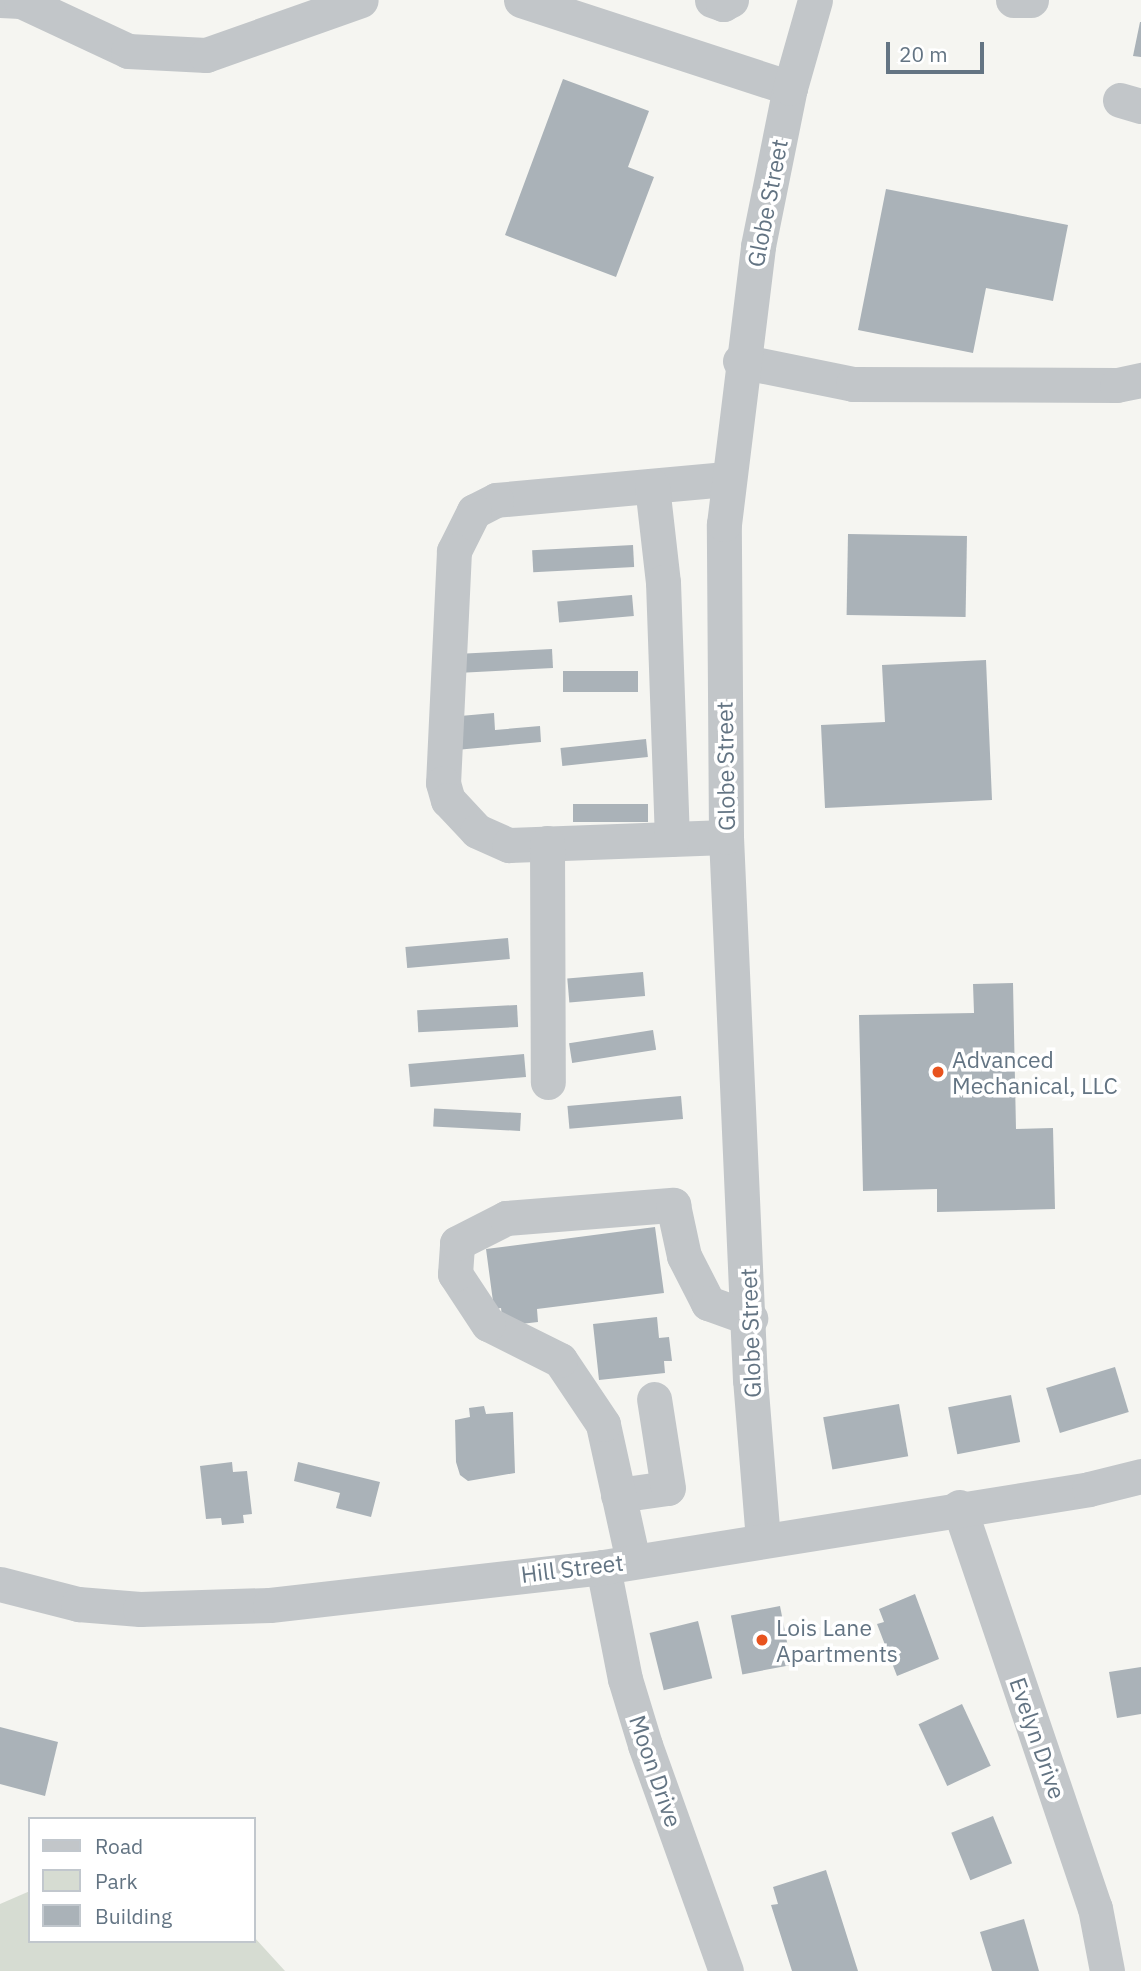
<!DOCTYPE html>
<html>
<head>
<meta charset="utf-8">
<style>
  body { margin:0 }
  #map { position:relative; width:1141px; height:1971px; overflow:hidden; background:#f5f5f1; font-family:"IBM Plex Sans",sans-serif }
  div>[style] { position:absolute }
  .green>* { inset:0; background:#d6dcd2 }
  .building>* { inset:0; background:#aab2b8; transform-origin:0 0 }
  .minor>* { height:35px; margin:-17.5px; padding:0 17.5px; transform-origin:17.5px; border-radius:17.5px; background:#c2c6c9 }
  .dots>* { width:19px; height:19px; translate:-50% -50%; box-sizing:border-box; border:4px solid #fff; border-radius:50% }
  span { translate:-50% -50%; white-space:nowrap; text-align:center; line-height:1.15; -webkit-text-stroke:7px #fff; paint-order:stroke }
  .street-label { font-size:23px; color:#637483 }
  .poi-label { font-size:23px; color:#637483 }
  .left { translate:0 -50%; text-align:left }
  .legend { position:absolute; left:28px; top:1817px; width:228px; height:126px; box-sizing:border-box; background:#fff; border:2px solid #c1c7cd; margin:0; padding:9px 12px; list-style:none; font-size:21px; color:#637483 }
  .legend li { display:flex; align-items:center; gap:14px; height:35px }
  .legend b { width:35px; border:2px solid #c1c7cd }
  .scale { position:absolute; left:886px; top:42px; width:98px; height:32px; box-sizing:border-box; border:4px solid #637483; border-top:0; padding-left:9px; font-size:21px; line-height:24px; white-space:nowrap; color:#637483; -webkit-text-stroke:5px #fff; paint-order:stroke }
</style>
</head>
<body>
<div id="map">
  <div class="green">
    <i style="clip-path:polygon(30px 1891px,30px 1941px,254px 1941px,254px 1937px,285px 1971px,0 1971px,0 1904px)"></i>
  </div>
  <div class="building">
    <i style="clip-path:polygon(1140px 22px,1141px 22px,1141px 57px,1133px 56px)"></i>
    <i style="clip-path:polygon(563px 79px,649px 111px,628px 167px,654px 177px,616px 277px,505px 235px)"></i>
    <i style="clip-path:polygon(886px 189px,1068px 225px,1053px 301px,986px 288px,973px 353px,858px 330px)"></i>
    <i style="left:848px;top:534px;width:119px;height:81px;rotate:1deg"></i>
    <i style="left:633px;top:545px;width:22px;height:101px;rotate:87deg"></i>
    <i style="left:632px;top:595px;width:21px;height:75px;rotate:85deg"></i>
    <i style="left:552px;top:649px;width:19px;height:91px;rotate:87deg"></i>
    <i style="clip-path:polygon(986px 660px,992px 800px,825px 808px,821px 725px,885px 722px,882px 665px)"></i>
    <i style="left:638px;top:671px;width:21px;height:75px;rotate:90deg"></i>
    <i style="clip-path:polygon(494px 713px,495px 730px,540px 726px,541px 742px,456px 750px,460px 716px)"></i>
    <i style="left:646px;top:739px;width:18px;height:86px;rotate:84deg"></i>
    <i style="left:648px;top:804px;width:18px;height:75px;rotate:90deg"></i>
    <i style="left:508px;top:938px;width:21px;height:103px;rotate:85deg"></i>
    <i style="left:643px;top:972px;width:24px;height:76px;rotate:85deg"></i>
    <i style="clip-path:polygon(1013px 983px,1016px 1129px,1053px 1128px,1055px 1209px,937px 1212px,937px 1189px,863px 1191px,859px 1015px,974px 1013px,973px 984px)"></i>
    <i style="left:517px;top:1005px;width:22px;height:100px;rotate:87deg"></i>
    <i style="left:653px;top:1030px;width:20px;height:85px;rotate:81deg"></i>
    <i style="left:524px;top:1054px;width:23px;height:116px;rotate:85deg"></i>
    <i style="left:681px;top:1096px;width:23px;height:114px;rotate:85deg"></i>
    <i style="left:521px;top:1113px;width:18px;height:87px;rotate:93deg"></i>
    <i style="clip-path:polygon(655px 1227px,664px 1293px,537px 1309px,538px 1322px,503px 1326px,501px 1308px,494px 1309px,486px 1249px)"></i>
    <i style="clip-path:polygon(657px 1317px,659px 1338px,669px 1337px,672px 1361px,664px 1361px,665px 1373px,599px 1380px,593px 1324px)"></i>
    <i style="left:1115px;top:1367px;width:47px;height:72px;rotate:73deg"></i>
    <i style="left:1011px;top:1395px;width:48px;height:64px;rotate:79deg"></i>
    <i style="left:899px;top:1404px;width:53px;height:77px;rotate:80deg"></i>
    <i style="clip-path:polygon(484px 1406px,486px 1414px,513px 1412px,515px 1473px,468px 1481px,460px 1475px,456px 1462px,455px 1420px,470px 1417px,469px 1408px)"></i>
    <i style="clip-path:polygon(232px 1462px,233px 1472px,247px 1471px,252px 1514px,243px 1515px,244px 1523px,222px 1525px,221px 1518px,206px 1519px,200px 1466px)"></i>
    <i style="clip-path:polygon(298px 1462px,380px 1482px,371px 1517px,336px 1508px,340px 1493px,294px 1481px)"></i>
    <i style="clip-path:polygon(915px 1594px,939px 1659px,897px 1676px,877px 1624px,884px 1622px,879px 1609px)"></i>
    <i style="left:780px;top:1606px;width:60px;height:50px;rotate:79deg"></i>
    <i style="left:698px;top:1621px;width:59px;height:50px;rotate:76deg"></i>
    <i style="clip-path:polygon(1141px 1667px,1141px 1714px,1117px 1718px,1109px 1672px)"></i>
    <i style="left:962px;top:1704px;width:68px;height:48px;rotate:65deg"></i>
    <i style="clip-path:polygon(0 1727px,58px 1742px,45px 1796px,0 1784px)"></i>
    <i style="left:993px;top:1816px;width:51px;height:45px;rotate:68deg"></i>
    <i style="clip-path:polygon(826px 1870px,858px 1971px,792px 1971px,771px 1905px,778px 1904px,773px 1887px)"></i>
    <i style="clip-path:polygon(1024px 1919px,1039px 1971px,992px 1971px,980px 1932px)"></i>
  </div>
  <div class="minor">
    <i style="left:0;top:0;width:21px;rotate:3deg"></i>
    <i style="left:21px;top:1px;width:118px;rotate:25deg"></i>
    <i style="left:128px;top:51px;width:78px;rotate:2.9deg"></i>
    <i style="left:206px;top:55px;width:164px;rotate:-19.5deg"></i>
    <i style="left:521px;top:0;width:283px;rotate:18.1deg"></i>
    <i style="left:712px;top:0;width:12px;rotate:20deg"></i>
    <i style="left:723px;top:4px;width:9px;rotate:-27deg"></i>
    <i style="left:1013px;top:0;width:18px"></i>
    <i style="left:1120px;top:100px;width:22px;rotate:16deg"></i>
    <i style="left:740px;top:361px;width:115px;rotate:11.5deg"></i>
    <i style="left:853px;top:384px;width:264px;rotate:0.2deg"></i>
    <i style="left:1117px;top:385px;width:25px;rotate:-12deg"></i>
    <i style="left:726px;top:479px;width:231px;rotate:174.8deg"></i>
    <i style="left:496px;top:500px;width:25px;rotate:153deg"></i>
    <i style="left:474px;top:511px;width:45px;rotate:116.6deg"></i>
    <i style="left:454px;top:551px;width:232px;rotate:92.7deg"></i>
    <i style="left:443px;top:783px;width:18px;rotate:74deg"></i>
    <i style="left:448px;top:800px;width:42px;rotate:46.9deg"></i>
    <i style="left:477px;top:831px;width:35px;rotate:24deg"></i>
    <i style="left:509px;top:845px;width:217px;rotate:-2.1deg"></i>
    <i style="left:652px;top:486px;width:97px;rotate:83.5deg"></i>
    <i style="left:663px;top:582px;width:257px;rotate:88deg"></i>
    <i style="left:547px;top:843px;width:239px;rotate:89.8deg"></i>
    <i style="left:618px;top:1495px;width:50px;rotate:-8deg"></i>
    <i style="left:668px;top:1488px;width:90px;rotate:-98.9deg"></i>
    <i style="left:959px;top:1507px;width:423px;rotate:71.3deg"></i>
    <i style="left:1095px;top:1908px;width:64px;rotate:79.2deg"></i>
    <i style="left:763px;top:1540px;width:161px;rotate:-94.6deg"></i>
    <i style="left:750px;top:1380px;width:544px;rotate:-92.53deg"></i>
    <i style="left:726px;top:837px;width:313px;rotate:-90.4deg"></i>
    <i style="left:724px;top:524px;width:280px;rotate:-83deg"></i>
    <i style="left:758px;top:246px;width:161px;rotate:-78.6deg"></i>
    <i style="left:790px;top:88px;width:91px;rotate:-74.1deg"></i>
    <i style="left:633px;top:1561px;width:140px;rotate:-102.4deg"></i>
    <i style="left:603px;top:1424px;width:77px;rotate:-123.9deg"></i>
    <i style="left:560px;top:1360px;width:80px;rotate:-153.4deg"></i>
    <i style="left:488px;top:1324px;width:60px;rotate:-123.4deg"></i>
    <i style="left:455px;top:1274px;width:31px;rotate:-86deg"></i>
    <i style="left:457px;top:1243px;width:55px;rotate:-27deg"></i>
    <i style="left:506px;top:1218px;width:168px;rotate:-4.5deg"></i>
    <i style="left:673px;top:1205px;width:52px;rotate:77.8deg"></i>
    <i style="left:684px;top:1256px;width:53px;rotate:62.9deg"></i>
    <i style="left:708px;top:1303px;width:45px;rotate:19.7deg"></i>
    <i style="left:603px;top:1567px;width:114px;rotate:78.9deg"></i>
    <i style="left:625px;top:1679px;width:69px;rotate:73.1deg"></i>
    <i style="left:645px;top:1745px;width:240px;rotate:70.3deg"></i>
    <i style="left:0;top:1584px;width:81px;rotate:14.4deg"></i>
    <i style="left:78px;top:1604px;width:62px;rotate:4.6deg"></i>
    <i style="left:140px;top:1609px;width:130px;rotate:-1.8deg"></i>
    <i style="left:270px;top:1605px;width:335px;rotate:-6.5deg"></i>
    <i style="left:603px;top:1567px;width:492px;rotate:-9.1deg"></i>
    <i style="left:1089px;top:1489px;width:54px;rotate:-14deg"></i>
  </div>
  <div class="dots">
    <i style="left:938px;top:1072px;background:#e8531e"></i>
    <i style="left:762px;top:1640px;background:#e8531e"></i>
  </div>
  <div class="street-label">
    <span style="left:767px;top:203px;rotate:-79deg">Globe Street</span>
    <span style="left:725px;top:766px;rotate:-91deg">Globe Street</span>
    <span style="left:750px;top:1333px;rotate:-92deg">Globe Street</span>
    <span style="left:572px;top:1568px;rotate:-7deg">Hill Street</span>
    <span style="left:1038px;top:1738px;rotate:71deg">Evelyn Drive</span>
    <span style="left:656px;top:1771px;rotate:71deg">Moon Drive</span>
  </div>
  <div class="poi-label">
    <span class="left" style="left:952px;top:1072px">Advanced<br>Mechanical, LLC</span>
    <span class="left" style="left:776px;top:1640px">Lois Lane<br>Apartments</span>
  </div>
  <ul class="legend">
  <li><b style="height:9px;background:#c2c6c9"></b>Road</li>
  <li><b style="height:19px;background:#d6dcd2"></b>Park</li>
  <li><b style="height:19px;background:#aab2b8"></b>Building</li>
  </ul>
  <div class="scale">20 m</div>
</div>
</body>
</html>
